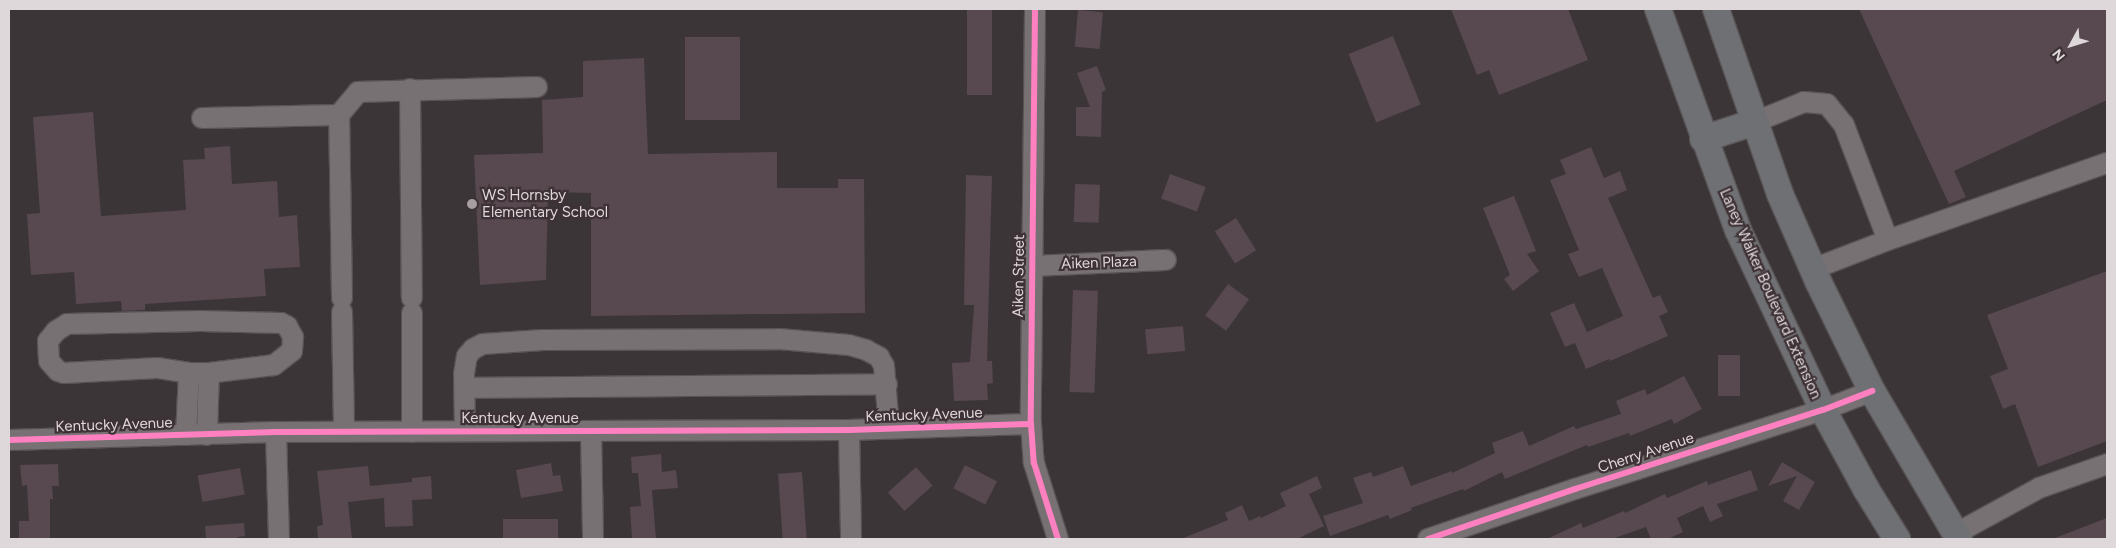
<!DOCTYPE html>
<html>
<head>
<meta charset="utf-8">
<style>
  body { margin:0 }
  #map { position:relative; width:2116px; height:548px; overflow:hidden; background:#3b3537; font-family:Figtree,sans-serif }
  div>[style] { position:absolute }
  .building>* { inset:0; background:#58484f; transform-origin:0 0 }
  .roads { filter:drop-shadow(1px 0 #585254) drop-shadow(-1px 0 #585254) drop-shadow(0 1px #585254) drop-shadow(0 -1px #585254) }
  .minor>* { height:20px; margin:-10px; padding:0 10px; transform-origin:10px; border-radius:10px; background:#777173 }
  .major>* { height:26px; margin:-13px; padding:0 13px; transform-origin:13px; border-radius:13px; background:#6f7073 }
  .cycleway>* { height:6px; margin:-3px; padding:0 3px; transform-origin:3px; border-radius:3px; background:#ff80c0 }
  .dots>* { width:14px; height:14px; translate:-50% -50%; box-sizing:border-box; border:2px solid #3e3236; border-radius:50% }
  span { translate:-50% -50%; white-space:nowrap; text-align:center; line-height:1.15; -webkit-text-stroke:4.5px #3e3236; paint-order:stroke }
  .poi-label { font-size:15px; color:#dfd8da }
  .left { translate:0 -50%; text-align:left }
  .street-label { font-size:15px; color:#dfd8da }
  .frame { position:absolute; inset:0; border:10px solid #dfd8da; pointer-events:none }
  .north { position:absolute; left:2046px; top:20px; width:50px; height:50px; -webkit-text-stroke:4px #3e3236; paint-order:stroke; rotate:231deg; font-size:14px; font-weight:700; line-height:20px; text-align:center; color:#dfd8da }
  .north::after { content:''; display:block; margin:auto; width:18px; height:22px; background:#dfd8da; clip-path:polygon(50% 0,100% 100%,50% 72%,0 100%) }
</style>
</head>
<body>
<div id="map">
  <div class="building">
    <i style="left:967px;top:9px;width:25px;height:86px"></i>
    <i style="clip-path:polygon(1451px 9px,1568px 9px,1588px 60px,1499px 95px,1489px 70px,1477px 75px)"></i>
    <i style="clip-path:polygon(1859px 9px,2107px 9px,2107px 100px,1954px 171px,1966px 197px,1949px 204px)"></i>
    <i style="left:1078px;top:10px;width:25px;height:37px;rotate:5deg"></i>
    <i style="left:1393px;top:36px;width:74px;height:48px;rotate:68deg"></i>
    <i style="left:740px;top:37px;width:83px;height:55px;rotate:90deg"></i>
    <i style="clip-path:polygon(644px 58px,648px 154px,777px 152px,777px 188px,838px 188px,838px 179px,864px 179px,865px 313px,591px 316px,591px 193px,548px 192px,546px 280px,480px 285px,474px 155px,543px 153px,542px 100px,583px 97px,583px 61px)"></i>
    <i style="clip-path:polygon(1097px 66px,1106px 90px,1102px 92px,1101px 137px,1076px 136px,1076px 107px,1090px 107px,1077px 73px)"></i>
    <i style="clip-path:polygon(93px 112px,101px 216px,186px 210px,183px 160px,205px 159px,204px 148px,230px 146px,232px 184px,277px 181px,279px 217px,297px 215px,300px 267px,264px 269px,266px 296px,145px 304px,145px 310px,122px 311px,121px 301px,76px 304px,74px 272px,31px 275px,27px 214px,40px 213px,33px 117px)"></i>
    <i style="clip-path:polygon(1591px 147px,1604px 178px,1620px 171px,1627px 190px,1608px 198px,1653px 298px,1660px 295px,1668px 312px,1659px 316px,1668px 336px,1610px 361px,1609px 359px,1586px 369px,1575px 343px,1565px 347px,1550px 313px,1574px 303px,1587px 332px,1623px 316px,1602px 268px,1579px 277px,1568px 254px,1579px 250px,1550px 180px,1566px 174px,1560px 160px)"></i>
    <i style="left:1170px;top:174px;width:38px;height:26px;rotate:20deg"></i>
    <i style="clip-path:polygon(966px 175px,992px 176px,987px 361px,992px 361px,993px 383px,987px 384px,988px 400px,954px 401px,952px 363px,970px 362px,974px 305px,964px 305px)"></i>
    <i style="left:1075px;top:184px;width:25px;height:38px;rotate:2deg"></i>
    <i style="clip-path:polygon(1514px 196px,1536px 251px,1527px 254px,1539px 271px,1513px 291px,1504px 279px,1510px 275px,1483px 208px)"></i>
    <i style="left:1236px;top:218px;width:38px;height:25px;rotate:58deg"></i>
    <i style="clip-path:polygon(2107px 271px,2107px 441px,2038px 467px,2015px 404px,2003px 409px,1990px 376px,2008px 369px,1987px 315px)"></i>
    <i style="left:1228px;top:284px;width:26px;height:39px;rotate:36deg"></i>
    <i style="left:1073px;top:290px;width:25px;height:102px;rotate:2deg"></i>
    <i style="left:1183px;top:326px;width:25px;height:38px;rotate:85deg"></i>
    <i style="left:1718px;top:355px;width:22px;height:41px"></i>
    <i style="clip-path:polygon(1684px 376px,1702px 409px,1674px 424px,1672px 419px,1630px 436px,1629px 433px,1588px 447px,1587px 445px,1505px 479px,1502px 472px,1464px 491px,1463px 489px,1411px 508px,1412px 510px,1390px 519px,1388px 515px,1330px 536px,1323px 516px,1363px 503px,1353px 478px,1371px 472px,1373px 477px,1403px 466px,1411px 486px,1452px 471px,1452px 473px,1495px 453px,1492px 443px,1523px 431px,1529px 446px,1574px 426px,1576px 429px,1621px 414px,1616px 401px,1645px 389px,1647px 395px)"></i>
    <i style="clip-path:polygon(661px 454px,662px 472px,676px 470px,678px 488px,652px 490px,656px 539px,632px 539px,630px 507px,641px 506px,638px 473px,632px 473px,631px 457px)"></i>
    <i style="clip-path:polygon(1782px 462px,1815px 482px,1799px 510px,1783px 501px,1797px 476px,1768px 486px)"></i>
    <i style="clip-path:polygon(551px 463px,553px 476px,560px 475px,563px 491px,521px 498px,516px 470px)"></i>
    <i style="clip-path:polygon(58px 464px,59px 486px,52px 486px,53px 499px,50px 499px,50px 539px,19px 539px,19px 521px,29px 521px,27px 485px,22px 486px,20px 465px)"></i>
    <i style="left:965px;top:465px;width:36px;height:26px;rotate:27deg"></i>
    <i style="clip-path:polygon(368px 466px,370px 486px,412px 482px,412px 478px,431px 476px,432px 499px,412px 500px,413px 526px,385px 527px,384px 498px,348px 502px,352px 539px,318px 539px,317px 526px,323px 525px,317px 471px)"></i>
    <i style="left:916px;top:467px;width:25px;height:38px;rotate:48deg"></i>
    <i style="left:240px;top:468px;width:27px;height:43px;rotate:80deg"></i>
    <i style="clip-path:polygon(1751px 470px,1758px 490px,1717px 504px,1723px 516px,1710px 522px,1703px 506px,1677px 518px,1683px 532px,1668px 539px,1651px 539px,1646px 527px,1612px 539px,1547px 539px,1581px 523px,1583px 528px,1624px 511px,1625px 513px,1665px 494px,1667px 498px,1707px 481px,1708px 485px)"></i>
    <i style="left:802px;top:472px;width:67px;height:24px;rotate:86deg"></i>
    <i style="clip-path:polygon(1317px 476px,1322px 488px,1309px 494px,1324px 526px,1297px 539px,1181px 539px,1228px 520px,1225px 513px,1242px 505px,1249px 521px,1260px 516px,1261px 518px,1286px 506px,1280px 493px)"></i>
    <i style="clip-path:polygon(2107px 518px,2107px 539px,2055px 539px,2055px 538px)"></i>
    <i style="left:558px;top:519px;width:20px;height:55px;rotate:90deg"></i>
    <i style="clip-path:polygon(244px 523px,245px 536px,238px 537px,238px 539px,206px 539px,205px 526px)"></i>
  </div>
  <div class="roads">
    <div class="minor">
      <i style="left:1035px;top:9px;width:415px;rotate:90.6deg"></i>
      <i style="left:1031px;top:424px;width:39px;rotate:86deg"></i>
      <i style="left:1034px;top:463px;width:80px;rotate:72.5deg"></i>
      <i style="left:410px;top:89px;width:209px;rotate:89.5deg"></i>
      <i style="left:202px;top:118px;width:137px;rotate:-1.3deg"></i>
      <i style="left:1755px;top:122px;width:53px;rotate:-22.2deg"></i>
      <i style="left:1804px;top:102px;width:23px;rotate:5deg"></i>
      <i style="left:1827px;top:104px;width:27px;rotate:51deg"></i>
      <i style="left:1844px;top:125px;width:123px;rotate:69.1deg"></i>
      <i style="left:1888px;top:240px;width:80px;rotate:158.9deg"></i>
      <i style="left:1888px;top:240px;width:232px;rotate:-19.4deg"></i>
      <i style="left:1032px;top:266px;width:134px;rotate:-2.6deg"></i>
      <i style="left:342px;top:298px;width:183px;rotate:-90.9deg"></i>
      <i style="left:339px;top:115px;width:30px;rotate:-50deg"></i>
      <i style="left:358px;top:92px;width:179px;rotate:-1.6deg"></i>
      <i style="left:342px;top:312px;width:120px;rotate:89deg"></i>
      <i style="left:412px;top:313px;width:119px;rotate:90deg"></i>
      <i style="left:200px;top:321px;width:81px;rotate:1.4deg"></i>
      <i style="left:281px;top:323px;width:7px;rotate:27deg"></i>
      <i style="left:287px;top:326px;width:13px;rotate:61deg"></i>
      <i style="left:293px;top:337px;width:14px;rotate:94deg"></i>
      <i style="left:292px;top:351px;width:23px;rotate:142deg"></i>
      <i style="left:274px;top:365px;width:65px;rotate:173deg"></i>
      <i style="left:209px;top:373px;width:20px;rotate:180deg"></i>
      <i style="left:189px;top:373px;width:32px;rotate:-171deg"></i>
      <i style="left:157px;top:368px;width:93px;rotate:176.9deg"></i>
      <i style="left:64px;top:373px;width:6px;rotate:-162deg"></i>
      <i style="left:58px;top:371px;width:13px;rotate:-132deg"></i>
      <i style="left:49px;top:361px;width:20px;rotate:-93deg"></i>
      <i style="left:48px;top:341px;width:13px;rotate:-51deg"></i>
      <i style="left:56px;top:331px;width:13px;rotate:-32deg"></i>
      <i style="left:67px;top:324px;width:133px;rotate:-1.3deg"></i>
      <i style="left:465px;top:388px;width:422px;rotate:-0.5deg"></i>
      <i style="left:849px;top:430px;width:109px;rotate:88.9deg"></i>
      <i style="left:465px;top:431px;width:57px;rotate:-91deg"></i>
      <i style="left:464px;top:374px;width:18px;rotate:-81deg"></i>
      <i style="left:467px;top:356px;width:9px;rotate:-49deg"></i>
      <i style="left:473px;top:349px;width:11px;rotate:-27deg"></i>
      <i style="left:483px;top:344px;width:60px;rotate:-3.8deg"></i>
      <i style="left:543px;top:340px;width:236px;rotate:-0.2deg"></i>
      <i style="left:779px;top:339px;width:70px;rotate:4.9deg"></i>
      <i style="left:849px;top:345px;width:18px;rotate:16deg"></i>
      <i style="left:866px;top:350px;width:15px;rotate:28deg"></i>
      <i style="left:879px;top:357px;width:10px;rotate:61deg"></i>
      <i style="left:884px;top:366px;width:62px;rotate:85.4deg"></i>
      <i style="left:591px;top:431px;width:108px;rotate:88.9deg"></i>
      <i style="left:276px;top:432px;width:107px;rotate:88.4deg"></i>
      <i style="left:186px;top:435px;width:62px;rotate:-87.2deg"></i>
      <i style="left:207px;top:435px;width:62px;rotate:-88.2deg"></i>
      <i style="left:9px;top:440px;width:267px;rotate:-1.7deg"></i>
      <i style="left:276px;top:432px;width:573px;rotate:-0.2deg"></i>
      <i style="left:849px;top:430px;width:182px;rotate:-1.9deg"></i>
      <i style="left:1955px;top:534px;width:96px;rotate:-28.7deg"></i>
      <i style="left:2039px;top:488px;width:72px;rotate:-19.4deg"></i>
      <i style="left:1428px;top:539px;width:155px;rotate:-18.8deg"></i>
      <i style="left:1575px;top:489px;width:260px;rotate:-17.7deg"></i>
      <i style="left:1823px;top:410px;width:53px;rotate:-21.2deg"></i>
    </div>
    <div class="major">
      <i style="left:1658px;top:9px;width:235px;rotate:70.1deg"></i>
      <i style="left:1738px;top:230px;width:199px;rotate:64.7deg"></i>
      <i style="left:1823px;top:410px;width:90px;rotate:61.4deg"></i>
      <i style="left:1866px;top:489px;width:59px;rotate:58.2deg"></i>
      <i style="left:1716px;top:9px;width:196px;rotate:70.9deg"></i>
      <i style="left:1780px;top:194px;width:95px;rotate:66.4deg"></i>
      <i style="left:1818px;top:281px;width:123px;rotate:63.9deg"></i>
      <i style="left:1872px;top:391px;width:172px;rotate:59.6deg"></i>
      <i style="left:1703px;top:139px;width:55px;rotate:-18.1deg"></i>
    </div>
  </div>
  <div class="cycleway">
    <i style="left:1035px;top:9px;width:415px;rotate:90.6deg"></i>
    <i style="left:1031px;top:424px;width:39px;rotate:86deg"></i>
    <i style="left:1034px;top:463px;width:80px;rotate:72.5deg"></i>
    <i style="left:9px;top:440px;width:267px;rotate:-1.7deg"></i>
    <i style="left:276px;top:432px;width:573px;rotate:-0.2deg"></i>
    <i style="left:849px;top:430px;width:182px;rotate:-1.9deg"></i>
    <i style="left:1428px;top:539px;width:155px;rotate:-18.8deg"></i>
    <i style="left:1575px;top:489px;width:260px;rotate:-17.7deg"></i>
    <i style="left:1823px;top:410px;width:53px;rotate:-21.2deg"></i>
  </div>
  <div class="dots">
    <i style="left:472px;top:204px;background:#a69fa1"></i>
  </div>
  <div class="poi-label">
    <span class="left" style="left:482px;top:204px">WS Hornsby<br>Elementary School</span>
  </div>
  <div class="street-label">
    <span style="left:1099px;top:263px;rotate:-2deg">Aiken Plaza</span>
    <span style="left:1019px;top:276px;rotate:-89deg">Aiken Street</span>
    <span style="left:1770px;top:294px;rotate:66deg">Laney Walker Boulevard Extension</span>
    <span style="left:924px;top:415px;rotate:-2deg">Kentucky Avenue</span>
    <span style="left:520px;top:419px">Kentucky Avenue</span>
    <span style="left:114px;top:425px;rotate:-2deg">Kentucky Avenue</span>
    <span style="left:1646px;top:453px;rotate:-18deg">Cherry Avenue</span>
  </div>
  <div class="frame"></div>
  <div class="north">N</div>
</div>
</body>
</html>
